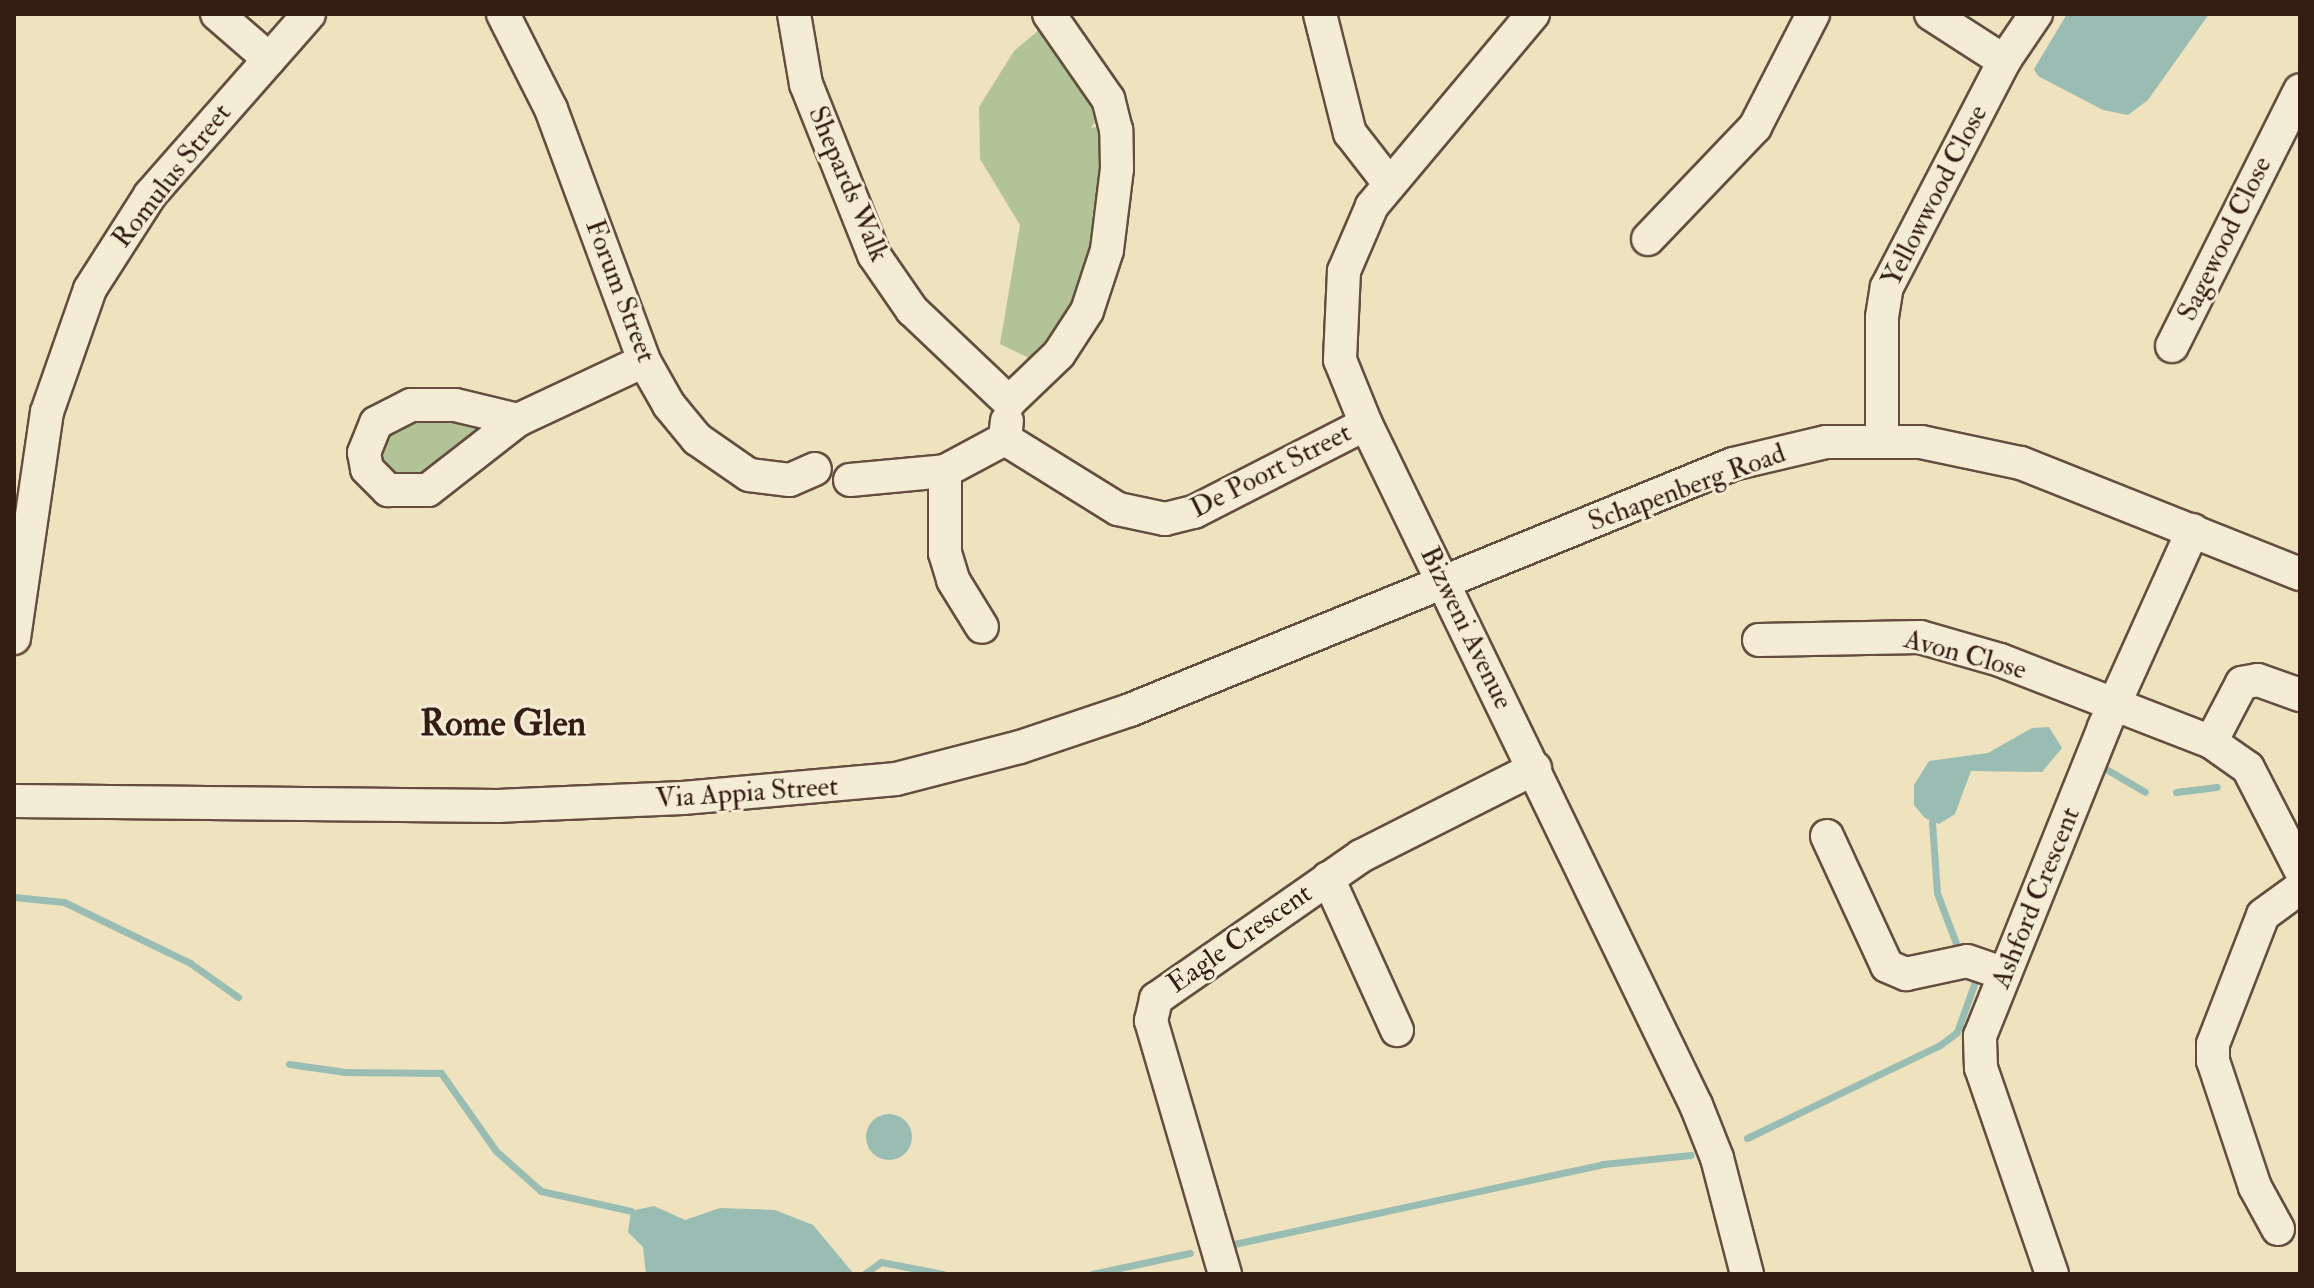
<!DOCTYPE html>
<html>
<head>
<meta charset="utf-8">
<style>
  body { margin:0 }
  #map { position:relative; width:2314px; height:1288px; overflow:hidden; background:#efe2bf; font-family:"IM FELL Double Pica",serif }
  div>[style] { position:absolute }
  .green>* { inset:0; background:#b2c497 }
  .water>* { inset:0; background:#9abdb3 }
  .round { border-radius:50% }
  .stream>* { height:7px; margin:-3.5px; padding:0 3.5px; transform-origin:3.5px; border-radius:3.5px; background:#9abdb3 }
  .roads { filter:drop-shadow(2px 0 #634e3f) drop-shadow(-2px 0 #634e3f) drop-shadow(0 2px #634e3f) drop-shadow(0 -2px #634e3f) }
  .minor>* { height:32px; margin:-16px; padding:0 16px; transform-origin:16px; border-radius:16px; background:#f5ecd5 }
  span { translate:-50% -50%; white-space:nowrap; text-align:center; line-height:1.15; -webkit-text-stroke:6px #f5ecd5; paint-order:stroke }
  .street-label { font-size:28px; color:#341c14 }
  .district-label { font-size:36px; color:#341c14; font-weight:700 }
  .frame { position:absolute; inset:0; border:16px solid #341c14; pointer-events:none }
</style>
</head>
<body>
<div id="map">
  <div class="green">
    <i style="clip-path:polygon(1046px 24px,1092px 80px,1097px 119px,1091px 128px,1101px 126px,1109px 132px,1092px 218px,1106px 232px,1083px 307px,1033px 360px,1000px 344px,1020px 225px,980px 159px,979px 107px,1014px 51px)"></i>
    <i style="clip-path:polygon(423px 412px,487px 423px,433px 477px,387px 481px,373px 445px,377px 437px)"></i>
  </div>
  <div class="water">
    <i style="clip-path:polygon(2067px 14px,2209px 14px,2148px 100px,2128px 115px,2103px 110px,2038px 76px,2034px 69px)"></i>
    <i style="clip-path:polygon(2049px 727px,2062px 748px,2042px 772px,1971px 771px,1955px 814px,1939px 824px,1925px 818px,1914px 805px,1914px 785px,1929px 761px,1988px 753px,2032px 728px)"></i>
    <i class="round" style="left:866px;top:1114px;width:46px;height:46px"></i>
    <i style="clip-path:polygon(654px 1206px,685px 1220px,720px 1208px,775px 1210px,813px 1225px,854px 1274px,646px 1274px,643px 1247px,628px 1232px,631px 1211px)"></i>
  </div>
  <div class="stream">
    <i style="left:2106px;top:769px;width:45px;rotate:30.5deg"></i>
    <i style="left:2176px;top:792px;width:41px;rotate:-7deg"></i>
    <i style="left:1932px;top:822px;width:71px;rotate:86deg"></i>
    <i style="left:1937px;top:893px;width:57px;rotate:69.3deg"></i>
    <i style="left:14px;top:897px;width:50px;rotate:5.7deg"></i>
    <i style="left:64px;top:902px;width:140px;rotate:25.8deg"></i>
    <i style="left:190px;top:963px;width:59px;rotate:35.3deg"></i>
    <i style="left:289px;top:1064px;width:57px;rotate:8.1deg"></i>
    <i style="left:345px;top:1072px;width:96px;rotate:0.6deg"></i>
    <i style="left:441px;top:1073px;width:95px;rotate:54.8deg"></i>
    <i style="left:496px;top:1151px;width:60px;rotate:41.6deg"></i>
    <i style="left:541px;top:1191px;width:92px;rotate:12.5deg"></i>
    <i style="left:1747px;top:1138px;width:214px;rotate:-25.7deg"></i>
    <i style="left:1940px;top:1045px;width:21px;rotate:-37deg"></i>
    <i style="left:1957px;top:1032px;width:56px;rotate:-70.3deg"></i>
    <i style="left:1234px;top:1244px;width:378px;rotate:-12.2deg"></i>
    <i style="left:1603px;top:1164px;width:88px;rotate:-5.8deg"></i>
    <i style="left:864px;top:1274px;width:21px;rotate:-35deg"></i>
    <i style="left:881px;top:1262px;width:63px;rotate:11deg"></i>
    <i style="left:1092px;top:1274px;width:100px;rotate:-12.1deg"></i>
  </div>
  <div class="roads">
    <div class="minor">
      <i style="left:217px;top:14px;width:69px;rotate:40.9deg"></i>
      <i style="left:503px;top:14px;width:106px;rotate:63.2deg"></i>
      <i style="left:551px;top:109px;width:269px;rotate:69.7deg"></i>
      <i style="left:644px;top:361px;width:51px;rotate:60.4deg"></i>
      <i style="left:669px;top:405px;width:44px;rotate:50.5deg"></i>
      <i style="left:697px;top:439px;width:63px;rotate:34.7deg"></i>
      <i style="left:749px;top:475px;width:41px;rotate:7deg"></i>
      <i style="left:790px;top:480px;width:27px;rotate:-24deg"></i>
      <i style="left:794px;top:14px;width:71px;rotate:80.3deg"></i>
      <i style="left:806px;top:84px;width:184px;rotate:68.3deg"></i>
      <i style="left:874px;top:255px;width:67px;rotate:55.4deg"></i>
      <i style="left:912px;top:310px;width:134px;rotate:43.5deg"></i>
      <i style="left:1320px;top:14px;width:123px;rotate:75.9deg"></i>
      <i style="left:1350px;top:133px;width:62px;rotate:52.2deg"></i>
      <i style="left:1533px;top:14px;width:251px;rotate:130deg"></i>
      <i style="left:1372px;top:206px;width:71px;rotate:113.3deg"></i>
      <i style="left:1344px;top:271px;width:89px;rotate:92.6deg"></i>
      <i style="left:1340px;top:360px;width:69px;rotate:67.9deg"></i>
      <i style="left:1366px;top:424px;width:757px;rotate:64.15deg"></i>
      <i style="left:1696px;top:1105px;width:57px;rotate:68.4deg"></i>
      <i style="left:1717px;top:1158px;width:120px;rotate:75.5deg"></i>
      <i style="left:1931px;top:14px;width:87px;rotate:32.8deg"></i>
      <i style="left:1648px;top:239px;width:155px;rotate:-46.3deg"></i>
      <i style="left:1755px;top:127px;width:127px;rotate:-62.8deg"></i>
      <i style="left:2172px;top:346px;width:286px;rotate:-63.4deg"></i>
      <i style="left:1009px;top:402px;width:69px;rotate:-43.8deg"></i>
      <i style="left:1059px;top:354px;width:51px;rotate:-56.9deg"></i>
      <i style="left:1087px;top:311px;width:64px;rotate:-71.8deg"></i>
      <i style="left:1107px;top:250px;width:82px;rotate:-83deg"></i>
      <i style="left:1117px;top:169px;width:39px;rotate:-91deg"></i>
      <i style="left:1116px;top:130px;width:32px;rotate:-104deg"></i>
      <i style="left:1108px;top:99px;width:103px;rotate:-124.8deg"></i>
      <i style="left:518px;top:420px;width:65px;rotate:-166.6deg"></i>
      <i style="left:455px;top:405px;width:44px;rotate:180deg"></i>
      <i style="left:411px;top:405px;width:39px;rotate:153deg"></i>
      <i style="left:376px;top:423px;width:32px;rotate:112deg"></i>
      <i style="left:364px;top:453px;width:16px;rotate:79deg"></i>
      <i style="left:367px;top:469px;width:30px;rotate:45deg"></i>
      <i style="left:388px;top:490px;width:40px"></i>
      <i style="left:428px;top:490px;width:114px;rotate:-37.9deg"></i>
      <i style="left:518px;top:420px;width:139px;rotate:-25.1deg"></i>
      <i style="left:1005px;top:439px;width:133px;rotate:31.8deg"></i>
      <i style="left:1118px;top:509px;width:48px;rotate:12deg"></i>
      <i style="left:1165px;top:519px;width:30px;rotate:-14deg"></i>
      <i style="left:1194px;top:512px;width:193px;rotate:-27.1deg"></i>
      <i style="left:1882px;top:439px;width:122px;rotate:-90deg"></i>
      <i style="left:1882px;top:317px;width:30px;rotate:-81deg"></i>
      <i style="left:1887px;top:287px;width:254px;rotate:-62.6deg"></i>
      <i style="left:2004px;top:61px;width:57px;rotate:-55.8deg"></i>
      <i style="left:945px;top:471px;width:82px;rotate:90deg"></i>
      <i style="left:945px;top:553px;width:28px;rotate:73deg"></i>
      <i style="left:953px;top:580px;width:55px;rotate:58.3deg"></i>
      <i style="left:850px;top:480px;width:95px;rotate:-5.4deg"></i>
      <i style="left:945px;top:471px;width:68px;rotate:-28.1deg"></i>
      <i style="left:1005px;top:439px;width:18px;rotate:-84deg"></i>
      <i style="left:14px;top:638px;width:228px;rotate:-81.7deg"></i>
      <i style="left:47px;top:412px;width:130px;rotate:-70.7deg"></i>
      <i style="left:90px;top:289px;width:112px;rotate:-57.4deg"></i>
      <i style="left:150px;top:195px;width:241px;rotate:-48.7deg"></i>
      <i style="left:1759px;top:640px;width:161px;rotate:-1.1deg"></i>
      <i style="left:1920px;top:637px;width:83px;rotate:16deg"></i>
      <i style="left:2000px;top:660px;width:226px;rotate:21.2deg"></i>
      <i style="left:2211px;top:742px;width:45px;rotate:35.1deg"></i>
      <i style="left:2248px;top:768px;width:114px;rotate:62.8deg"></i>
      <i style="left:2211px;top:742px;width:67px;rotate:-62.3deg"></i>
      <i style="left:2242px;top:683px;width:16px;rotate:-11deg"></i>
      <i style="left:2258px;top:680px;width:45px;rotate:19.7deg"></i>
      <i style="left:14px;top:801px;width:484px;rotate:0.6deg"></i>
      <i style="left:498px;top:806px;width:185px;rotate:-2.5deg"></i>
      <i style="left:683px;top:798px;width:214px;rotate:-5.1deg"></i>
      <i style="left:896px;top:779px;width:128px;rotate:-14.5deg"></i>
      <i style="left:1020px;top:747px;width:116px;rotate:-18.6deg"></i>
      <i style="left:1130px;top:710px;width:651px;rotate:-22.19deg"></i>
      <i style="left:1733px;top:464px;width:96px;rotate:-13.3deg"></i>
      <i style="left:1826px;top:442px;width:95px"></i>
      <i style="left:1921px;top:442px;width:102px;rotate:11.9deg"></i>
      <i style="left:2021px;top:463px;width:300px;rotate:21.7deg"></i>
      <i style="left:1827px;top:836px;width:143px;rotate:65.2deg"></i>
      <i style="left:1887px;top:966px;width:21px;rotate:23deg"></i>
      <i style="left:1906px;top:974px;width:62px;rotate:-12deg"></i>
      <i style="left:1967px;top:961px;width:40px;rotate:18.9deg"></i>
      <i style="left:1328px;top:878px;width:167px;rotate:65.6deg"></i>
      <i style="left:2278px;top:1229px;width:48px;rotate:-118.7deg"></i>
      <i style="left:2255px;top:1187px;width:133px;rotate:-108.4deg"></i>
      <i style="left:2213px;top:1061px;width:17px;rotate:-90deg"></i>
      <i style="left:2213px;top:1044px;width:138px;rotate:-68.8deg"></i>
      <i style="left:2263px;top:915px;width:46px;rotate:-36.1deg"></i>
      <i style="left:1225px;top:1274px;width:264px;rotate:-106.3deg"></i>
      <i style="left:1151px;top:1021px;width:23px;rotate:-77deg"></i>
      <i style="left:1156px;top:999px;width:250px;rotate:-34.9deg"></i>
      <i style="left:1361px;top:856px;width:195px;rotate:-26.8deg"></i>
      <i style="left:2052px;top:1274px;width:218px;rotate:-109deg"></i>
      <i style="left:1981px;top:1068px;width:32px;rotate:-92deg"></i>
      <i style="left:1980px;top:1036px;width:333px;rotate:-68.1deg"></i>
      <i style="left:2104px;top:727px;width:216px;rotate:-65.7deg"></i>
    </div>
  </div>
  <div class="street-label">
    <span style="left:172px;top:176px;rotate:-52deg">Romulus Street</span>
    <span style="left:848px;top:184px;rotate:67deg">Shepards Walk</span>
    <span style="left:1935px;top:196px;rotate:-63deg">Yellowwood Close</span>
    <span style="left:2225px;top:239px;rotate:-64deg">Sagewood Close</span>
    <span style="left:620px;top:291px;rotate:69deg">Forum Street</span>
    <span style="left:1271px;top:471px;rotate:-27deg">De Poort Street</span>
    <span style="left:1687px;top:488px;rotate:-20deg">Schapenberg Road</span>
    <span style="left:1466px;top:628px;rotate:64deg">Bizweni Avenue</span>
    <span style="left:1965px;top:655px;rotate:15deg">Avon Close</span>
    <span style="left:747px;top:793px;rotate:-4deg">Via Appia Street</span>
    <span style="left:2036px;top:898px;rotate:-68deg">Ashford Crescent</span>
    <span style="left:1240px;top:939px;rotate:-35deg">Eagle Crescent</span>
  </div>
  <div class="district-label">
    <span style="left:503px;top:724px">Rome Glen</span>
  </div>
  <div class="frame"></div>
</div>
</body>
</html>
